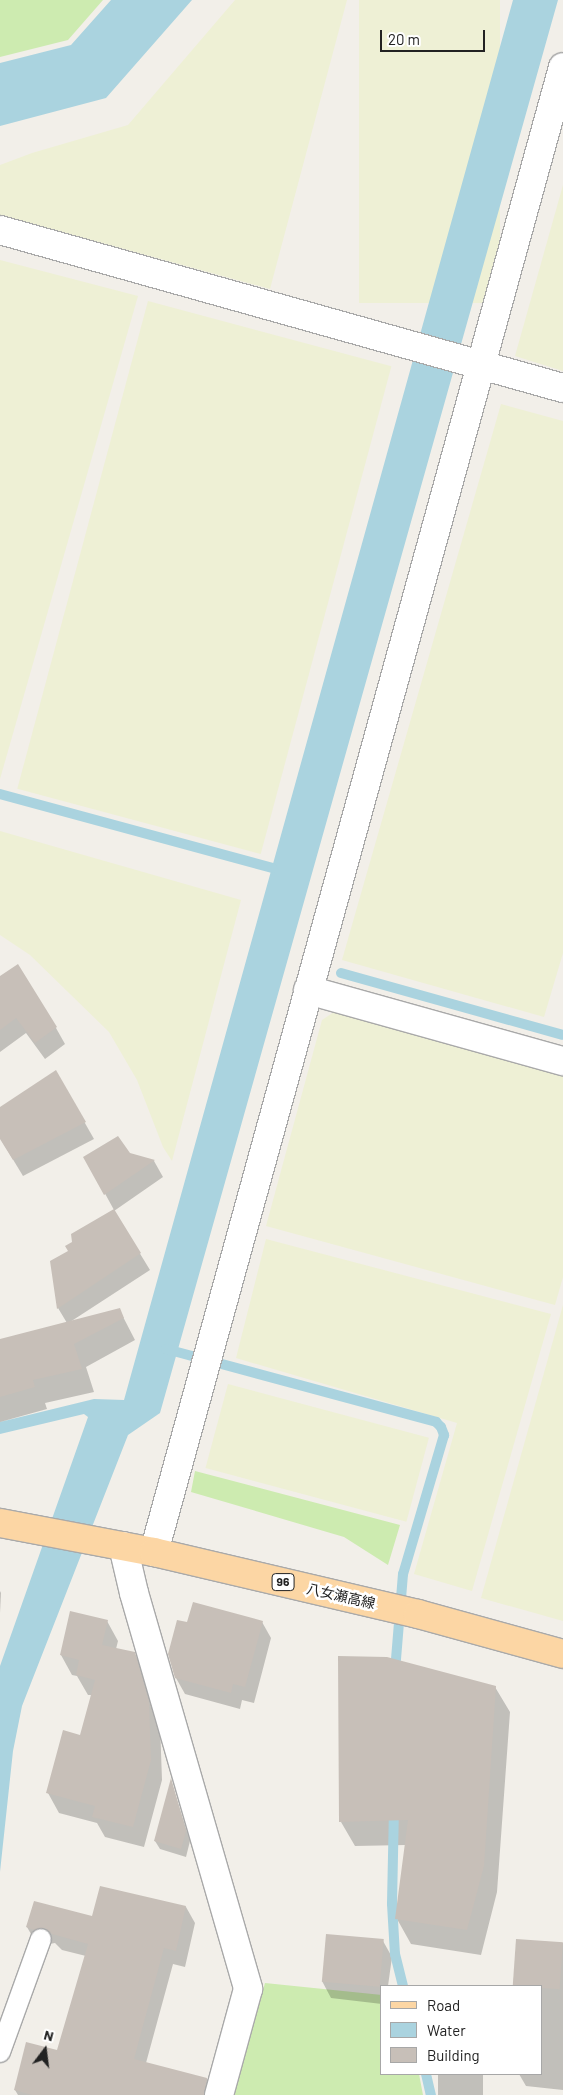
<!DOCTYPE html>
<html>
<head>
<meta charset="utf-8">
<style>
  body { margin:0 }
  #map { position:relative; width:563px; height:2095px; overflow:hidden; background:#f2efe9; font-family:Barlow,"Noto Sans JP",sans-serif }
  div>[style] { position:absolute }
  .farmland>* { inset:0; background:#eef0d5; transform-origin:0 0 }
  .grass>* { inset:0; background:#cdebb0 }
  .water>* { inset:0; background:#aad3df }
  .shadow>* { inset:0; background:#0003; transform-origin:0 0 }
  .stream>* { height:10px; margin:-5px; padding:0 5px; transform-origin:5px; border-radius:5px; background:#aad3df }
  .building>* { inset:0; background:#c7bfb8; transform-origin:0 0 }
  .roads { filter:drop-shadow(1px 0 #a9a9a9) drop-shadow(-1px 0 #a9a9a9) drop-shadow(0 1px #a9a9a9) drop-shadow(0 -1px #a9a9a9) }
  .lane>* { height:20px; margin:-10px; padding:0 10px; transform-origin:10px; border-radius:10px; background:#fff }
  .street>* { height:28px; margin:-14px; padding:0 14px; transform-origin:14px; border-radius:14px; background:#fff }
  .primary>* { height:28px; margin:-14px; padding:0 14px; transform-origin:14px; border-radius:14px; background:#fcd6a4 }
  span { translate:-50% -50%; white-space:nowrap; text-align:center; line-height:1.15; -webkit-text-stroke:5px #fff; paint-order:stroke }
  .shield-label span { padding:1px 4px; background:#fff; border:1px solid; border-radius:4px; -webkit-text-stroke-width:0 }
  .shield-label { font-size:12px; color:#222; font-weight:700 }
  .street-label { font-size:14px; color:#222 }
  .legend { position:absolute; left:380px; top:1985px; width:162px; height:90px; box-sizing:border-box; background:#fff; border:1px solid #a7a7a7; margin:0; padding:6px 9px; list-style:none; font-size:15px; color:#222 }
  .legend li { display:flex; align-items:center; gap:10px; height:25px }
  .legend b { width:25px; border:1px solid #a7a7a7 }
  .north { position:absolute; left:20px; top:2025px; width:50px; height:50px; -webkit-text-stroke:4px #fff; paint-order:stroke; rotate:15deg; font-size:14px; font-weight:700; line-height:20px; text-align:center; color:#222 }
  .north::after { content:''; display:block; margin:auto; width:18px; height:22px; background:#222; clip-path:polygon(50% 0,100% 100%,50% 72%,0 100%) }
  .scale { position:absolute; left:380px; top:30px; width:105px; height:22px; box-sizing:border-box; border:2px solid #222; border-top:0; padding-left:6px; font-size:15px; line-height:18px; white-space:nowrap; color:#222; -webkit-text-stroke:4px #fff; paint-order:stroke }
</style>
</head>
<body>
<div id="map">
  <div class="farmland">
    <i style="clip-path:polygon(235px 0,347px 0,270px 289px,0 215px,0 165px,32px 153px,128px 125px)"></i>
    <i style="left:359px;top:0;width:141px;height:303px"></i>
    <i style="clip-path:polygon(563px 185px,563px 371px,515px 356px)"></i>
    <i style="clip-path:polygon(0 260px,138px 296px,0 779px)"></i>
    <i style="left:148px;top:301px;width:252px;height:505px;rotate:15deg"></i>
    <i style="clip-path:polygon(501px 404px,563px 421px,563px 953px,544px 1017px,342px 960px)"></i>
    <i style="clip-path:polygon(0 831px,241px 900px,172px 1161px,163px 1147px,137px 1080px,109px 1032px,30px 955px,0 935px)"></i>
    <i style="clip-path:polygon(334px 1012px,563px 1076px,563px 1277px,555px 1305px,266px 1226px,322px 1020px)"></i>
    <i style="clip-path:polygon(266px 1239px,551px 1314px,472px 1591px,414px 1574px,457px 1423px,236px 1358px)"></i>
    <i style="clip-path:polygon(563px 1305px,563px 1621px,481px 1598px)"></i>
    <i style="left:228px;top:1384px;width:208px;height:87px;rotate:15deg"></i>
  </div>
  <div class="grass">
    <i style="clip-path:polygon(0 0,103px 0,68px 40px,0 57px)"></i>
    <i style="clip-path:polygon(195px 1471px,400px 1525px,388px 1565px,344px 1537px,191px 1492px)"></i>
    <i style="clip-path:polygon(265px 1983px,382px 1995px,382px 2074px,419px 2074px,423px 2095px,233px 2095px)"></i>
  </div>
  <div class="water">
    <i style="clip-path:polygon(111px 0,192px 0,106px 98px,0 126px,0 63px,71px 45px)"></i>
    <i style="clip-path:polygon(513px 0,558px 0,160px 1413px,128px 1435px,22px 1706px,13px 1751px,0 1872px,0 1666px,88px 1417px,84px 1414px,0 1434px,0 1422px,94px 1399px,124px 1400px)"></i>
  </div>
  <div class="shadow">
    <i style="clip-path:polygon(0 977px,56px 1028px,65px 1044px,45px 1059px,26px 1033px,0 1052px)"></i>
    <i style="clip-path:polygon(56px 1072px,94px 1139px,23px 1176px,0 1138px,0 1108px)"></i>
    <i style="clip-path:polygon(129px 1154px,154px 1161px,163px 1177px,114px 1211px,150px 1270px,70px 1322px,119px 1309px,135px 1340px,86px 1367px,94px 1392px,45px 1403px,47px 1409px,0 1422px,0 1341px,67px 1323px,58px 1308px,51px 1262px,70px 1251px,114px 1210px,85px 1157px)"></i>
    <i style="clip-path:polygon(0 1591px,1px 1593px,0 1613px)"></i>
    <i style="clip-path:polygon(107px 1621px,118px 1641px,116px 1649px,134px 1653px,146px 1673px,160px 1723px,162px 1780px,144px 1847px,105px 1837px,97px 1823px,59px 1813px,48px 1793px,81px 1736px,92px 1695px,88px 1695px,77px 1676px,72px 1675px,61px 1655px)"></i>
    <i style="clip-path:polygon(262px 1622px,271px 1638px,254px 1703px,242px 1700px,240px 1709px,185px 1694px,176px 1678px)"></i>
    <i style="clip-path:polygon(495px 1687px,510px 1712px,497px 1892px,481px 1955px,411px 1944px,397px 1919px,406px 1845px,355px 1846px,341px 1822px)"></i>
    <i style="clip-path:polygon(171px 1781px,190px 1841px,186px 1857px,160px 1849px,155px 1841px)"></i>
    <i style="clip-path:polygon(186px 1907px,195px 1923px,185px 1967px,173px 1964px,146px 2063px,207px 2079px,216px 2095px,18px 2095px,15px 2090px,58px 2051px,86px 1956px,62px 1950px,55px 1943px,44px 1945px,36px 1943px,27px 1927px)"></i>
    <i style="clip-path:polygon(518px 1940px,563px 1943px,563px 2090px,526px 2086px,519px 2074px,542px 2074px,542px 1986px,516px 1986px)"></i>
    <i style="clip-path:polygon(383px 1941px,392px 1957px,388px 1986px,382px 1986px,382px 2004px,331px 1998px,322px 1981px)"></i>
    <i style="left:438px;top:2074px;width:45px;height:21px"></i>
  </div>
  <div class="stream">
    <i style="left:0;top:794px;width:282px;rotate:15.2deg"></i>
    <i style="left:341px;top:973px;width:230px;rotate:15.6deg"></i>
    <i style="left:166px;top:1349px;width:280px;rotate:15.1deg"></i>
    <i style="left:436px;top:1422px;width:7px;rotate:45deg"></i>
    <i style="left:441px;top:1427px;width:9px;rotate:69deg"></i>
    <i style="left:444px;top:1435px;width:145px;rotate:106.4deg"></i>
    <i style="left:403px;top:1574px;width:97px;rotate:94.7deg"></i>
    <i style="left:394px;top:1808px;width:96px;rotate:91.2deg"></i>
    <i style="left:392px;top:1904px;width:50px;rotate:86.6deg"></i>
    <i style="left:395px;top:1954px;width:33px;rotate:76deg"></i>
    <i style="left:426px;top:2074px;width:22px;rotate:77deg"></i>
  </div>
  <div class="building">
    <i style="clip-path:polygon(18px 964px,57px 1027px,35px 1043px,16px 1018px,0 1030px,0 976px)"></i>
    <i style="clip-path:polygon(56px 1070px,86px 1122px,13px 1160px,0 1139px,0 1107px)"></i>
    <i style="clip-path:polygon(118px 1136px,130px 1153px,155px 1160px,104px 1195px,83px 1157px)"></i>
    <i style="clip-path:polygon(114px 1209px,141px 1253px,57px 1309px,50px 1261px,68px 1251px,65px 1246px,72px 1242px,71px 1234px)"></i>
    <i style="clip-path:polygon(120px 1308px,124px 1318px,74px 1344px,82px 1369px,33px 1380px,35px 1387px,0 1397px,0 1339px)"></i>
    <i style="clip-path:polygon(193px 1602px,263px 1621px,245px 1687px,233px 1684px,231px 1693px,175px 1678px,168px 1654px,177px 1620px,187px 1622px)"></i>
    <i style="clip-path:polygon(70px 1611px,108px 1620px,102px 1645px,135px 1652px,149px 1702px,151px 1760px,133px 1827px,92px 1817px,95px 1806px,46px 1793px,63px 1730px,80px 1735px,95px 1680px,76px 1675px,79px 1660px,60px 1655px)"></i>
    <i style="clip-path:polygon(338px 1656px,387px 1657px,496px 1686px,484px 1866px,467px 1930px,395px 1919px,408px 1820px,339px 1822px)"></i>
    <i style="clip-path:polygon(171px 1778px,186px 1831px,181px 1849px,154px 1841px)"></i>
    <i style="clip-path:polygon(100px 1886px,186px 1906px,176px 1951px,164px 1948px,134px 2059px,207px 2078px,204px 2095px,32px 2095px,14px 2090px,26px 2042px,57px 2050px,88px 1944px,52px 1934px,45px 1928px,34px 1930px,26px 1927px,34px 1901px,92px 1916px)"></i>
    <i style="left:326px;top:1934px;width:58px;height:48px;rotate:5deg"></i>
    <i style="left:516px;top:1939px;width:47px;height:47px;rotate:4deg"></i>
  </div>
  <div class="roads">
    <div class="lane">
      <i style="left:0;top:2052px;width:120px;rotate:-70.1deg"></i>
    </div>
    <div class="street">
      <i style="left:0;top:230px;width:585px;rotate:15.68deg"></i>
      <i style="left:308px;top:990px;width:265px;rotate:15.6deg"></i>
      <i style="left:123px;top:1546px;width:48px;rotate:76.8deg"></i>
      <i style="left:134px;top:1593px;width:412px;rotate:73.9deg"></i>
      <i style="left:248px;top:1989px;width:110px;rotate:105.3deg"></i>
      <i style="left:154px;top:1552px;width:1540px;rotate:-74.6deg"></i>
    </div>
    <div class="primary">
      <i style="left:0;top:1523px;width:157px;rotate:10.7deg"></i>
      <i style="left:154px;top:1552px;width:271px;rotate:13.2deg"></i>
      <i style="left:418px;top:1614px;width:150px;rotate:15.4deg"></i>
    </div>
  </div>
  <div class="shield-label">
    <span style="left:283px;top:1582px">96</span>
  </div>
  <div class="street-label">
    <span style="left:341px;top:1596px;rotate:13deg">八女瀬高線</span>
  </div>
  <ul class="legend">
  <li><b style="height:6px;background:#fcd6a4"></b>Road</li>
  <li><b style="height:14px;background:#aad3df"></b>Water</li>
  <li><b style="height:14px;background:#c7bfb8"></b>Building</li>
  </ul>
  <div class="north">N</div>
  <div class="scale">20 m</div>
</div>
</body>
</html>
